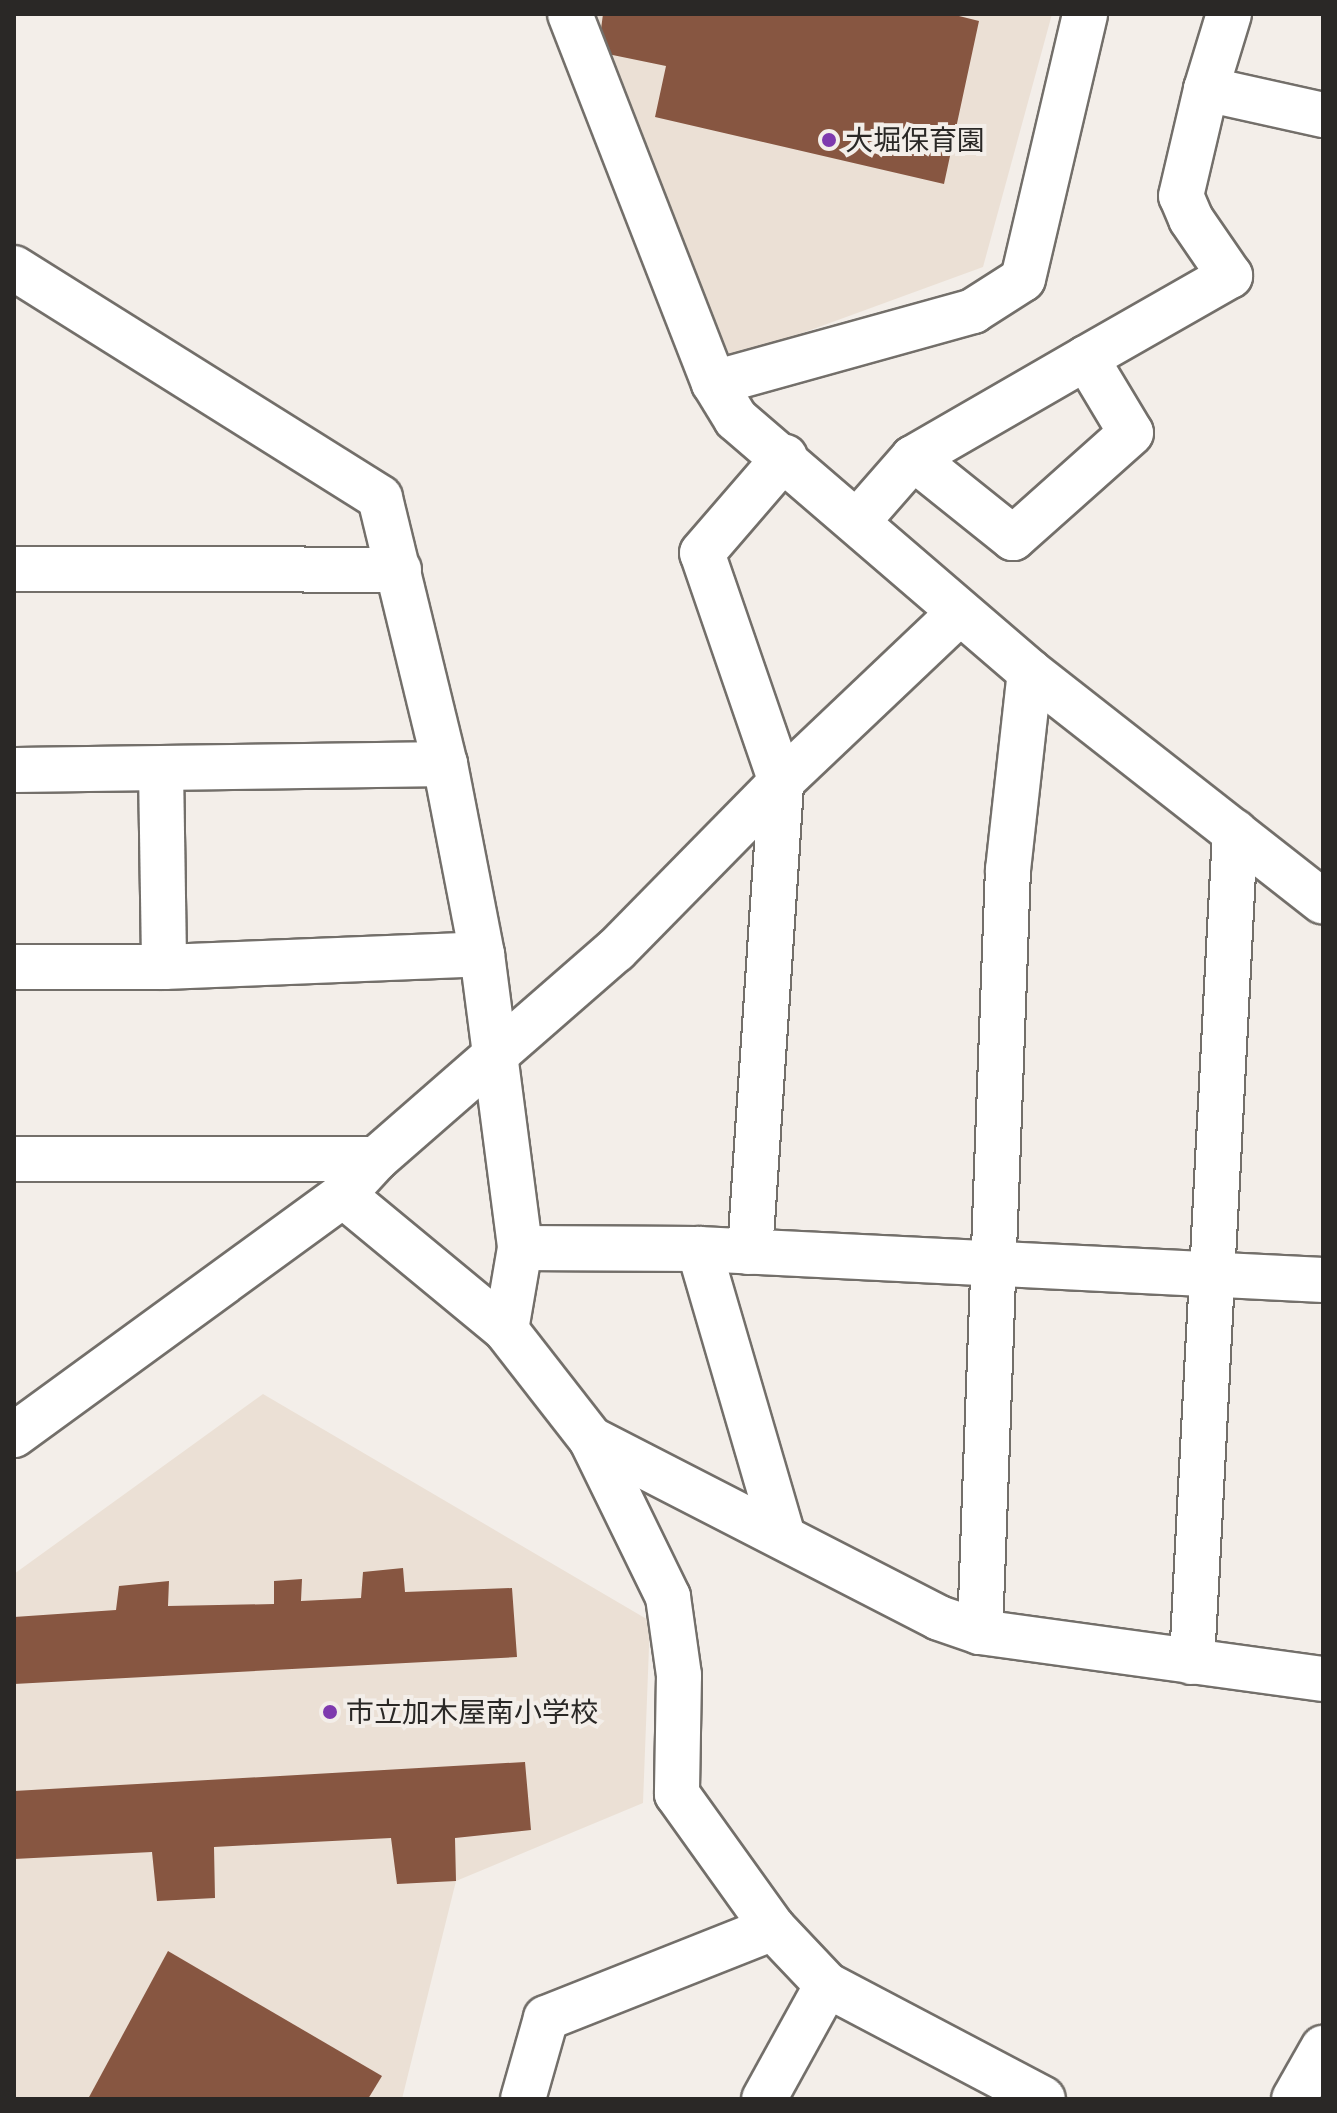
<!DOCTYPE html>
<html>
<head>
<meta charset="utf-8">
<style>
  body { margin:0 }
  #map { position:relative; width:1337px; height:2113px; overflow:hidden; background:#f3eee9; font-family:"Space Grotesk","Noto Sans JP",sans-serif }
  div>[style] { position:absolute }
  .built>* { inset:0; background:#ebe0d5 }
  .building>* { inset:0; background:#875641 }
  .roads { filter:drop-shadow(2px 0 #736f6a) drop-shadow(-2px 0 #736f6a) drop-shadow(0 2px #736f6a) drop-shadow(0 -2px #736f6a) }
  .minor>* { height:44px; margin:-22px; padding:0 22px; transform-origin:22px; border-radius:22px; background:#fff }
  .dots>* { width:22px; height:22px; translate:-50% -50%; box-sizing:border-box; border:4px solid #f3eee9; border-radius:50% }
  span { translate:-50% -50%; white-space:nowrap; text-align:center; line-height:1.15; -webkit-text-stroke:8px #f3eee9; paint-order:stroke }
  .poi-label { font-size:28px; color:#2a2826 }
  .left { translate:0 -50%; text-align:left }
  .frame { position:absolute; inset:0; border:16px solid #2a2826; pointer-events:none }
</style>
</head>
<body>
<div id="map">
  <div class="built">
    <i style="clip-path:polygon(589px 14px,1052px 14px,983px 267px,731px 359px)"></i>
    <i style="clip-path:polygon(263px 1394px,650px 1621px,643px 1803px,456px 1881px,402px 2099px,14px 2099px,14px 1574px)"></i>
  </div>
  <div class="building">
    <i style="clip-path:polygon(603px 14px,951px 14px,979px 21px,944px 184px,655px 117px,666px 66px,598px 52px)"></i>
    <i style="clip-path:polygon(403px 1568px,405px 1592px,512px 1588px,517px 1657px,14px 1684px,14px 1617px,116px 1610px,119px 1586px,169px 1581px,168px 1606px,274px 1604px,274px 1581px,302px 1579px,301px 1601px,361px 1598px,363px 1572px)"></i>
    <i style="clip-path:polygon(525px 1762px,531px 1830px,455px 1838px,456px 1881px,397px 1884px,391px 1838px,214px 1847px,215px 1898px,157px 1901px,152px 1852px,14px 1859px,14px 1791px)"></i>
    <i style="clip-path:polygon(168px 1951px,382px 2076px,368px 2099px,88px 2099px)"></i>
  </div>
  <div class="roads">
    <div class="minor">
      <i style="left:570px;top:14px;width:396px;rotate:68.7deg"></i>
      <i style="left:714px;top:383px;width:42px;rotate:58.6deg"></i>
      <i style="left:736px;top:419px;width:388px;rotate:40.7deg"></i>
      <i style="left:1030px;top:672px;width:372px;rotate:38.1deg"></i>
      <i style="left:1229px;top:14px;width:78px;rotate:107deg"></i>
      <i style="left:1206px;top:89px;width:120px;rotate:12.5deg"></i>
      <i style="left:14px;top:268px;width:432px;rotate:32.1deg"></i>
      <i style="left:380px;top:498px;width:274px;rotate:76.3deg"></i>
      <i style="left:445px;top:764px;width:194px;rotate:79deg"></i>
      <i style="left:482px;top:954px;width:296px;rotate:82.6deg"></i>
      <i style="left:520px;top:1248px;width:83px;rotate:99.7deg"></i>
      <i style="left:506px;top:1330px;width:138px;rotate:52.1deg"></i>
      <i style="left:591px;top:1439px;width:176px;rotate:64deg"></i>
      <i style="left:668px;top:1597px;width:79px;rotate:82deg"></i>
      <i style="left:679px;top:1675px;width:119px;rotate:91deg"></i>
      <i style="left:677px;top:1794px;width:165px;rotate:54.4deg"></i>
      <i style="left:773px;top:1928px;width:79px;rotate:46.5deg"></i>
      <i style="left:827px;top:1985px;width:244px;rotate:27.8deg"></i>
      <i style="left:1086px;top:358px;width:166px;rotate:-29.7deg"></i>
      <i style="left:1230px;top:276px;width:69px;rotate:-124.4deg"></i>
      <i style="left:1191px;top:219px;width:25px;rotate:-113deg"></i>
      <i style="left:1181px;top:196px;width:110px;rotate:-76.8deg"></i>
      <i style="left:714px;top:383px;width:269px;rotate:-15.5deg"></i>
      <i style="left:973px;top:311px;width:59px;rotate:-32.6deg"></i>
      <i style="left:1023px;top:279px;width:272px;rotate:-76.8deg"></i>
      <i style="left:857px;top:522px;width:85px;rotate:-48.8deg"></i>
      <i style="left:913px;top:458px;width:200px;rotate:-30deg"></i>
      <i style="left:1086px;top:358px;width:87px;rotate:59deg"></i>
      <i style="left:1131px;top:433px;width:158px;rotate:138.3deg"></i>
      <i style="left:1013px;top:538px;width:128px;rotate:-141.3deg"></i>
      <i style="left:14px;top:569px;width:385px;rotate:0.1deg"></i>
      <i style="left:161px;top:769px;width:198px;rotate:89.1deg"></i>
      <i style="left:14px;top:770px;width:431px;rotate:-0.8deg"></i>
      <i style="left:14px;top:967px;width:150px"></i>
      <i style="left:164px;top:967px;width:318px;rotate:-2.3deg"></i>
      <i style="left:14px;top:1159px;width:362px"></i>
      <i style="left:343px;top:1195px;width:212px;rotate:39.6deg"></i>
      <i style="left:520px;top:1248px;width:179px;rotate:0.3deg"></i>
      <i style="left:699px;top:1249px;width:625px;rotate:2.84deg"></i>
      <i style="left:699px;top:1249px;width:299px;rotate:73.7deg"></i>
      <i style="left:750px;top:1252px;width:471px;rotate:-86.2deg"></i>
      <i style="left:781px;top:782px;width:242px;rotate:-109deg"></i>
      <i style="left:702px;top:553px;width:127px;rotate:-49.2deg"></i>
      <i style="left:14px;top:1435px;width:407px;rotate:-36.1deg"></i>
      <i style="left:343px;top:1195px;width:49px;rotate:-47.5deg"></i>
      <i style="left:376px;top:1159px;width:318px;rotate:-41.1deg"></i>
      <i style="left:616px;top:950px;width:235px;rotate:-45.5deg"></i>
      <i style="left:781px;top:782px;width:245px;rotate:-43.5deg"></i>
      <i style="left:591px;top:1439px;width:391px;rotate:27.2deg"></i>
      <i style="left:939px;top:1618px;width:43px;rotate:18.9deg"></i>
      <i style="left:980px;top:1632px;width:346px;rotate:7.8deg"></i>
      <i style="left:980px;top:1632px;width:763px;rotate:-87.9deg"></i>
      <i style="left:1008px;top:870px;width:199px;rotate:-83.7deg"></i>
      <i style="left:1192px;top:1662px;width:831px;rotate:-87.03deg"></i>
      <i style="left:523px;top:2099px;width:84px;rotate:-74.1deg"></i>
      <i style="left:546px;top:2018px;width:244px;rotate:-21.6deg"></i>
      <i style="left:764px;top:2099px;width:130px;rotate:-61.1deg"></i>
      <i style="left:1294px;top:2099px;width:59px;rotate:-60.4deg"></i>
    </div>
  </div>
  <div class="dots">
    <i style="left:829px;top:140px;background:#7e3aae"></i>
    <i style="left:330px;top:1712px;background:#7e3aae"></i>
  </div>
  <div class="poi-label">
    <span class="left" style="left:845px;top:140px">大堀保育園</span>
    <span class="left" style="left:346px;top:1712px">市立加木屋南小学校</span>
  </div>
  <div class="frame"></div>
</div>
</body>
</html>
